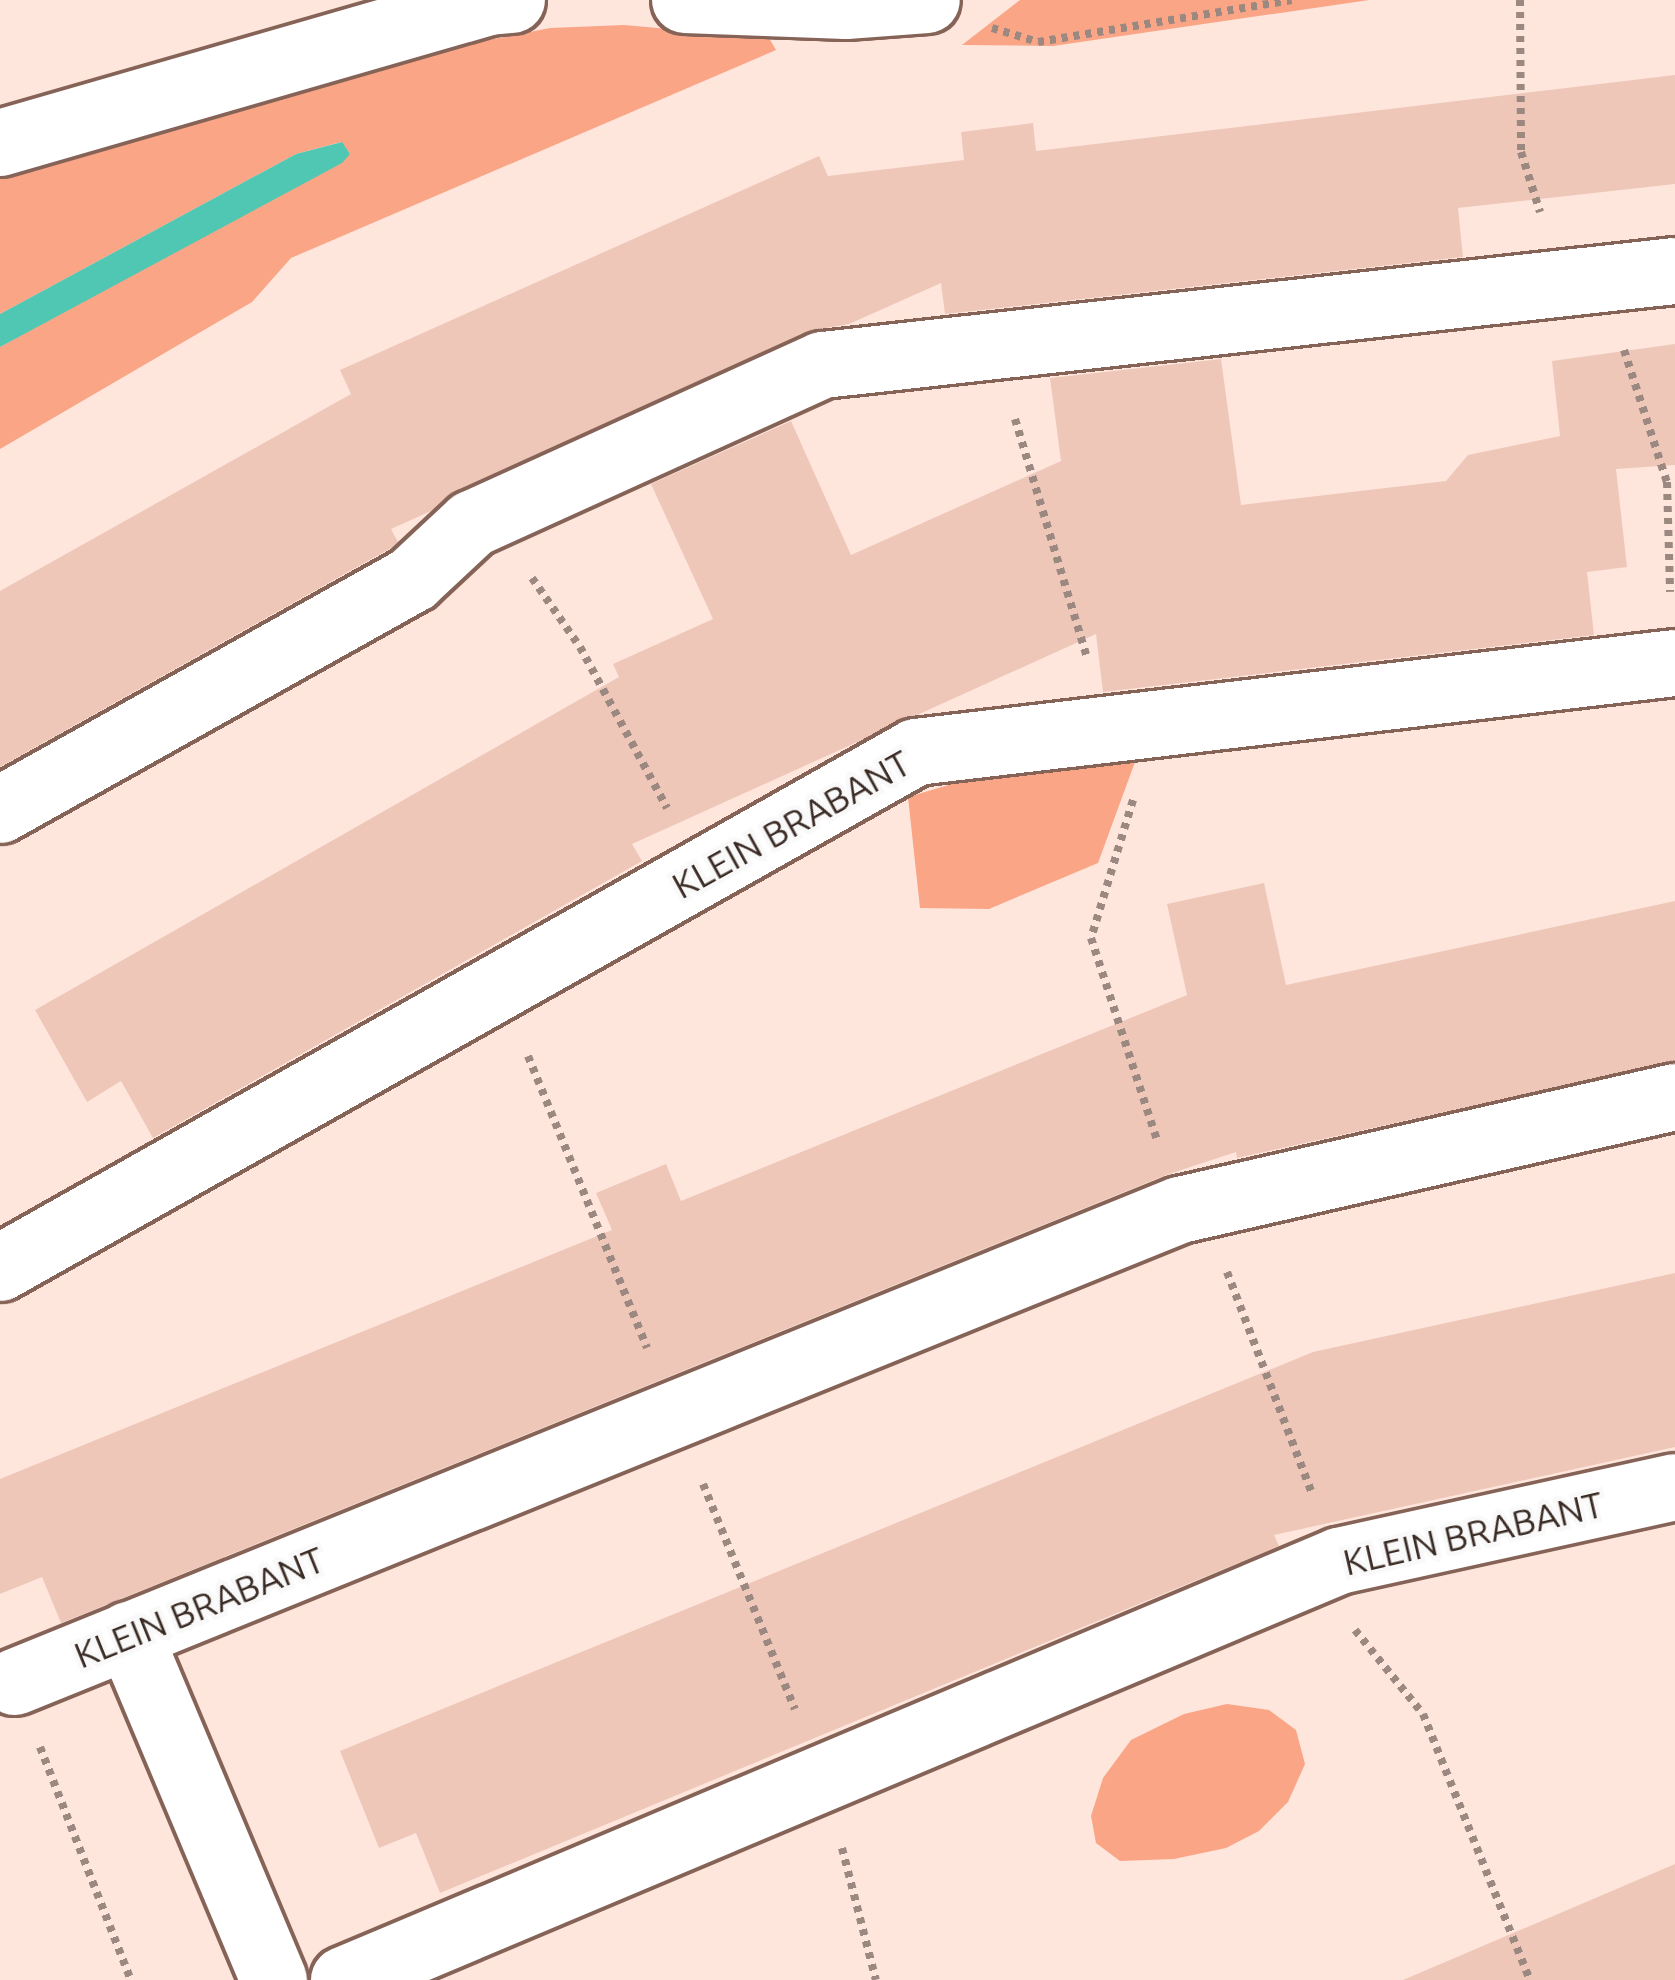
<!DOCTYPE html>
<html>
<head>
<meta charset="utf-8">
<style>
  body { margin:0 }
  #map { position:relative; width:1675px; height:1980px; overflow:hidden; background:#fee6dd; font-family:Ubuntu,sans-serif }
  div>[style] { position:absolute }
  .green>* { inset:0; background:#faa586 }
  .water>* { inset:0; background:#4fc7b2 }
  .building>* { inset:0; background:#efc7b9 }
  .path>* { height:8px; margin-top:-4px; transform-origin:0; background:repeating-linear-gradient(90deg,#9b8881 0 6px,transparent 0 12px) }
  .roads { filter:drop-shadow(3px 0 #866357) drop-shadow(-3px 0 #866357) drop-shadow(0 3px #866357) drop-shadow(0 -3px #866357) }
  .minor>* { height:66px; margin:-33px; padding:0 33px; transform-origin:33px; border-radius:33px; background:#fff }
  span { translate:-50% -50%; white-space:nowrap; text-align:center; line-height:1.15; -webkit-text-stroke:9px #f9f9f9; paint-order:stroke }
  .street-label { font-size:36px; color:#3a2b25 }
</style>
</head>
<body>
<div id="map">
  <div class="green">
    <i style="clip-path:polygon(1020px 0,1369px 0,1053px 46px,962px 45px)"></i>
    <i style="clip-path:polygon(624px 25px,769px 38px,776px 50px,291px 258px,252px 302px,0 449px,0 347px,350px 154px,341px 142px,296px 154px,0 314px,0 178px,468px 44px,550px 28px)"></i>
    <i style="clip-path:polygon(1135px 762px,1098px 863px,989px 909px,920px 908px,908px 797px,952px 784px)"></i>
    <i style="clip-path:polygon(1227px 1704px,1269px 1710px,1296px 1730px,1305px 1764px,1288px 1802px,1259px 1831px,1226px 1848px,1174px 1859px,1120px 1861px,1096px 1843px,1091px 1816px,1103px 1778px,1131px 1740px,1184px 1714px)"></i>
  </div>
  <div class="water">
    <i style="clip-path:polygon(342px 142px,350px 154px,342px 163px,0 347px,0 314px,296px 154px)"></i>
  </div>
  <div class="building">
    <i style="clip-path:polygon(1675px 75px,1675px 184px,1458px 208px,1463px 257px,945px 314px,941px 283px,849px 324px,808px 331px,457px 490px,431px 511px,391px 529px,398px 542px,391px 548px,0 767px,0 591px,351px 394px,340px 370px,819px 156px,828px 176px,964px 160px,961px 132px,1033px 123px,1036px 151px)"></i>
    <i style="clip-path:polygon(1675px 344px,1675px 465px,1616px 469px,1627px 567px,1587px 572px,1594px 635px,1103px 692px,1096px 634px,632px 844px,642px 861px,153px 1138px,121px 1081px,87px 1102px,35px 1010px,619px 677px,613px 664px,713px 619px,651px 484px,791px 421px,851px 555px,1061px 461px,1050px 378px,1221px 359px,1241px 505px,1446px 481px,1468px 455px,1560px 436px,1552px 361px)"></i>
    <i style="clip-path:polygon(1264px 883px,1286px 985px,1675px 901px,1675px 1061px,1237px 1158px,1236px 1152px,1166px 1175px,61px 1623px,42px 1577px,0 1594px,0 1479px,612px 1230px,596px 1193px,666px 1164px,681px 1201px,1187px 995px,1167px 904px)"></i>
    <i style="clip-path:polygon(1675px 1273px,1675px 1447px,1274px 1535px,1279px 1546px,440px 1893px,416px 1833px,379px 1848px,340px 1751px,1313px 1352px)"></i>
    <i style="clip-path:polygon(1675px 1864px,1675px 1980px,1403px 1980px)"></i>
  </div>
  <div class="path">
    <i style="left:1520px;top:0;width:152px;rotate:89.6deg"></i>
    <i style="left:1521px;top:152px;width:63px;rotate:72.4deg"></i>
    <i style="left:992px;top:28px;width:48px;rotate:16.9deg"></i>
    <i style="left:1038px;top:42px;width:257px;rotate:-9.4deg"></i>
    <i style="left:1624px;top:350px;width:139px;rotate:72deg"></i>
    <i style="left:1667px;top:482px;width:110px;rotate:88.4deg"></i>
    <i style="left:1015px;top:419px;width:249px;rotate:73.2deg"></i>
    <i style="left:532px;top:578px;width:84px;rotate:55.2deg"></i>
    <i style="left:580px;top:647px;width:183px;rotate:61.6deg"></i>
    <i style="left:1133px;top:800px;width:144px;rotate:106.9deg"></i>
    <i style="left:1091px;top:938px;width:213px;rotate:71.9deg"></i>
    <i style="left:528px;top:1056px;width:315px;rotate:67.8deg"></i>
    <i style="left:1227px;top:1272px;width:237px;rotate:69deg"></i>
    <i style="left:703px;top:1484px;width:243px;rotate:67.8deg"></i>
    <i style="left:1355px;top:1630px;width:108px;rotate:51deg"></i>
    <i style="left:1423px;top:1714px;width:287px;rotate:68.1deg"></i>
    <i style="left:40px;top:1747px;width:250px;rotate:68.7deg"></i>
    <i style="left:842px;top:1848px;width:136px;rotate:75.6deg"></i>
  </div>
  <div class="roads">
    <div class="minor">
      <i style="left:685px;top:0;width:161px;rotate:2.1deg"></i>
      <i style="left:846px;top:6px;width:81px;rotate:-4.2deg"></i>
      <i style="left:0;top:143px;width:509px;rotate:-16.08deg"></i>
      <i style="left:489px;top:2px;width:23px;rotate:-5deg"></i>
      <i style="left:0;top:810px;width:473px;rotate:-29.2deg"></i>
      <i style="left:413px;top:579px;width:81px;rotate:-43deg"></i>
      <i style="left:472px;top:524px;width:385px;rotate:-24.4deg"></i>
      <i style="left:823px;top:365px;width:857px;rotate:-6.3deg"></i>
      <i style="left:0;top:1268px;width:1051px;rotate:-29.39deg"></i>
      <i style="left:916px;top:752px;width:764px;rotate:-6.69deg"></i>
      <i style="left:129px;top:1635px;width:374px;rotate:67.2deg"></i>
      <i style="left:15px;top:1682px;width:1257px;rotate:-22.06deg"></i>
      <i style="left:1180px;top:1210px;width:508px;rotate:-12.86deg"></i>
      <i style="left:344px;top:1980px;width:1080px;rotate:-22.84deg"></i>
      <i style="left:1339px;top:1561px;width:344px;rotate:-12.4deg"></i>
    </div>
  </div>
  <div class="street-label">
    <span style="left:791px;top:824px;rotate:-29deg">KLEIN BRABANT</span>
    <span style="left:1473px;top:1533px;rotate:-13deg">KLEIN BRABANT</span>
    <span style="left:199px;top:1607px;rotate:-22deg">KLEIN BRABANT</span>
  </div>
</div>
</body>
</html>
